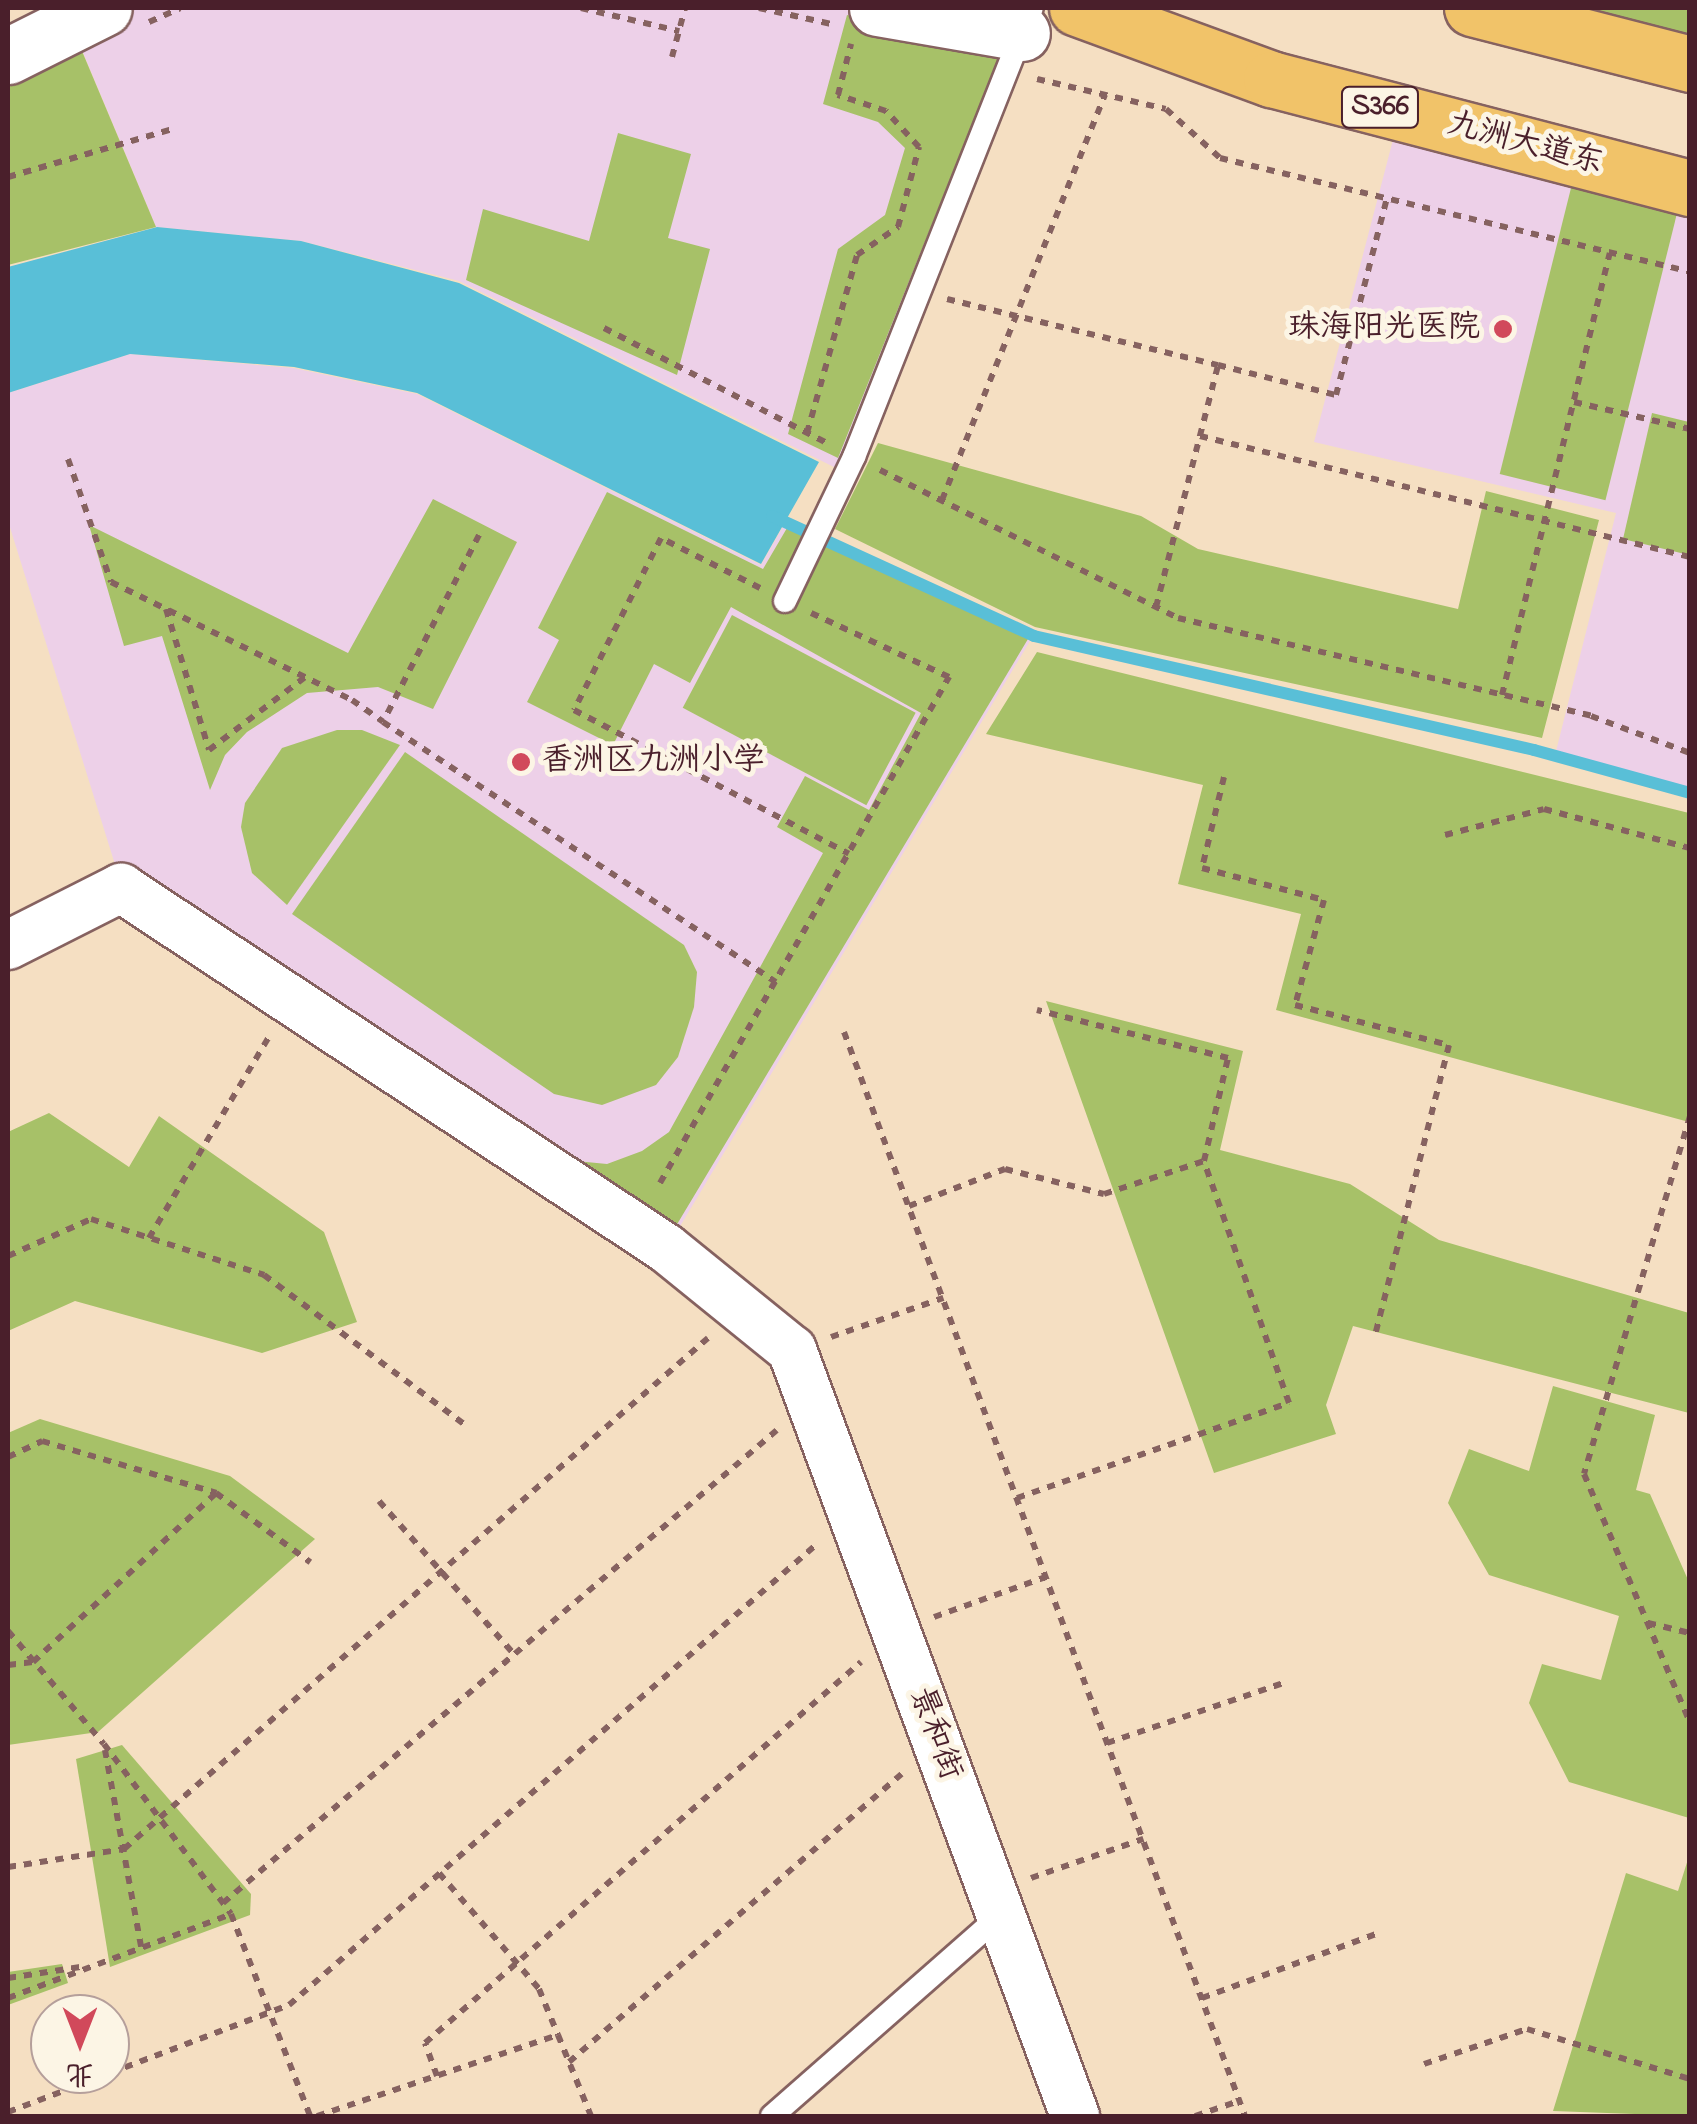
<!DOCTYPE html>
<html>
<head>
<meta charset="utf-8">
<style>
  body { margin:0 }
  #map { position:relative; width:1697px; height:2124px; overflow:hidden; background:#f5dfc2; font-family:"Indie Flower","LXGW WenKai TC",sans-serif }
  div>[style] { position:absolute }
  .built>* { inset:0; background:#edd0e8 }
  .green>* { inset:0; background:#a7c168; transform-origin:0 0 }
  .water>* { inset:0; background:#59bfd7 }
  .stream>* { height:12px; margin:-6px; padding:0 6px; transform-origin:6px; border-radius:6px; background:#59bfd7 }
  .path>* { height:6px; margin-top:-3px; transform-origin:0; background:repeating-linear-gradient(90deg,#866260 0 8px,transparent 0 16px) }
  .roads { filter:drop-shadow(2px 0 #866260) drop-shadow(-2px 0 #866260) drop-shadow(0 2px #866260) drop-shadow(0 -2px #866260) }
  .service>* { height:22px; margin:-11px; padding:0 11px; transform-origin:11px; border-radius:11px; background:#fff }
  .minor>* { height:48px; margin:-24px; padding:0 24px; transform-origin:24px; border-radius:24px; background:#fff }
  .tertiary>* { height:55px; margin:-27.5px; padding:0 27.5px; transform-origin:27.5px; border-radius:27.5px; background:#fff }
  .primary>* { height:55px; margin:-27.5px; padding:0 27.5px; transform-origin:27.5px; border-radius:27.5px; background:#f1c369 }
  .dots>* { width:28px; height:28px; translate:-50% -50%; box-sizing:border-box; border:5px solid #fcf5e5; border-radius:50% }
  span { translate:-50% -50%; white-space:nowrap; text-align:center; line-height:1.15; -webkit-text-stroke:10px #fcf5e5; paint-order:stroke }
  .shield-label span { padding:2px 8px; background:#fcf5e5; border:2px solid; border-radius:8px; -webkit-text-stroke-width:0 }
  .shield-label { font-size:30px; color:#4a1f2b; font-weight:700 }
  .street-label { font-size:32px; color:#4a1f2b }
  .poi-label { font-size:32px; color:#4a1f2b }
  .right { translate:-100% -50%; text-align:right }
  .left { translate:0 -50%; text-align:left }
  .frame { position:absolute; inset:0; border:10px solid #4a1f2b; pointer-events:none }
  .north { position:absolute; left:30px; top:1994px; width:100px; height:100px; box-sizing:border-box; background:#fcf5e5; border:2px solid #b59f9b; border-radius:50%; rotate:180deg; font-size:28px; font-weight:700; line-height:40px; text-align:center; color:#4a1f2b }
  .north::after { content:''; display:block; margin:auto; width:35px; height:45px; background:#d1495b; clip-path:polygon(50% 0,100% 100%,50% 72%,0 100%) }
</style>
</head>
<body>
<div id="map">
  <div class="built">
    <i style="clip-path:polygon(105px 8px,871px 8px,1021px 33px,846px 473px,459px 281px,301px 241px,156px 227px,71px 24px)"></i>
    <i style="clip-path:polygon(1400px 113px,1689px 190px,1689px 792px,1555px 755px,1616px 513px,1314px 442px)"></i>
    <i style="clip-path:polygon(130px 354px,293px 368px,417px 394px,761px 565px,785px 523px,1033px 636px,667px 1248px,122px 887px,8px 521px,8px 393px)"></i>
  </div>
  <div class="green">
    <i style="clip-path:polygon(1526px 8px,1689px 8px,1689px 50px)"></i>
    <i style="clip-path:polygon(847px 15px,1004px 45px,838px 458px,788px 434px,838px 249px,885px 215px,905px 148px,878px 122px,823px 104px)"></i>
    <i style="clip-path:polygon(71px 25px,156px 227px,8px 265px,8px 57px)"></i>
    <i style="clip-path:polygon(618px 133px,691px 154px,668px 238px,710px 249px,677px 375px,466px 280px,483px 209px,589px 241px)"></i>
    <i style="left:1573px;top:180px;width:109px;height:303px;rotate:14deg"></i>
    <i style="clip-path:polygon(1652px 413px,1689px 422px,1689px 555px,1623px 539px)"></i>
    <i style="clip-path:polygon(878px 443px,1141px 516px,1198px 549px,1458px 609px,1486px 491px,1599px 520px,1542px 738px,1035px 627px,835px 529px)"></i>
    <i style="clip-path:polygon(607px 492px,763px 569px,787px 528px,1028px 639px,667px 1241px,576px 1161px,607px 1164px,642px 1151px,669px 1132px,823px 853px,777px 827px,805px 776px,869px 810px,921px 713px,731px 607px,690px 683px,654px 664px,613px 745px,527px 702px,559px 640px,538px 628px)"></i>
    <i style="clip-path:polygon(433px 499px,517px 542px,433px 709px,378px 687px,307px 693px,247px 732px,225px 755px,210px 790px,162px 636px,124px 646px,89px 525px,348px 653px)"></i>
    <i style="left:732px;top:615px;width:208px;height:105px;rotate:28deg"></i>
    <i style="clip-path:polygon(1037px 652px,1689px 813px,1689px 1122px,1276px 1010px,1301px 914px,1178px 884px,1203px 785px,986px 734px)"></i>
    <i style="clip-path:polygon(337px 730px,362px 730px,400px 745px,287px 905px,252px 873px,241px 827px,245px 803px,282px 748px)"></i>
    <i style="clip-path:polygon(405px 752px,684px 945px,697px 972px,694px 1007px,678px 1057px,656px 1085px,602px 1105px,554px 1094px,292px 914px)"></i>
    <i style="clip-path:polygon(1046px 1001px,1243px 1051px,1220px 1150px,1350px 1184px,1439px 1240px,1689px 1313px,1689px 1413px,1353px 1326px,1326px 1405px,1336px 1434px,1214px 1473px)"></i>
    <i style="clip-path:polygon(49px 1113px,129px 1167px,159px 1116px,324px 1232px,357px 1322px,262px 1353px,75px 1301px,8px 1331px,8px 1132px)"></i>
    <i style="clip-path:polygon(1553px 1386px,1655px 1415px,1636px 1490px,1650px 1494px,1689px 1582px,1689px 1818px,1569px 1782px,1529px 1703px,1542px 1664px,1601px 1680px,1619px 1616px,1489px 1575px,1448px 1503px,1469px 1449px,1529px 1471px)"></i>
    <i style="clip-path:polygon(40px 1419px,230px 1476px,315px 1539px,98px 1732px,8px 1745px,8px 1433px)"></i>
    <i style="clip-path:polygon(122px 1745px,251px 1894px,250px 1915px,110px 1967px,76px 1759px)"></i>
    <i style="clip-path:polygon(1689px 1856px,1689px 2116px,1553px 2111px,1626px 1873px,1678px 1891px)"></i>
    <i style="clip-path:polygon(62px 1964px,68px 1983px,8px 2005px,8px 1972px)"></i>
  </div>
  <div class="water">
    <i style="clip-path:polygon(157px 227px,301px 241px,459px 283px,819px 462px,761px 564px,417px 393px,294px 367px,130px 354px,8px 393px,8px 267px)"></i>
  </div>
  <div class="stream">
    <i style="left:772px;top:516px;width:288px;rotate:24.6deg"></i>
    <i style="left:1034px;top:636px;width:513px;rotate:12.84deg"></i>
    <i style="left:1534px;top:750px;width:162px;rotate:15.4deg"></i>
  </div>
  <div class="path">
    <i style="left:581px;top:8px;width:101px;rotate:13.2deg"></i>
    <i style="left:759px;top:8px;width:74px;rotate:12.5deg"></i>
    <i style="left:149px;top:22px;width:34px;rotate:-24deg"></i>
    <i style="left:672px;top:57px;width:51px;rotate:-75.1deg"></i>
    <i style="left:1037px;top:79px;width:132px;rotate:13.1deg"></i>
    <i style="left:1166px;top:109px;width:73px;rotate:42.2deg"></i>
    <i style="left:1220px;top:158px;width:484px;rotate:13.6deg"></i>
    <i style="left:8px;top:177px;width:171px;rotate:-16.3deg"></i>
    <i style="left:947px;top:299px;width:279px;rotate:13.7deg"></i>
    <i style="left:604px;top:328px;width:253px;rotate:27.3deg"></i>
    <i style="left:1574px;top:402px;width:119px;rotate:13.1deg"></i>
    <i style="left:807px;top:433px;width:185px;rotate:-74.3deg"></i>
    <i style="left:857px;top:255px;width:50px;rotate:-34.3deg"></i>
    <i style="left:898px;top:227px;width:83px;rotate:-75.3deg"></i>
    <i style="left:919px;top:147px;width:49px;rotate:-132.5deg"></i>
    <i style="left:886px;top:111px;width:51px;rotate:-161.6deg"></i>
    <i style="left:838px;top:95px;width:53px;rotate:-75.7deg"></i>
    <i style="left:1200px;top:436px;width:505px;rotate:13.87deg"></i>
    <i style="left:68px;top:459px;width:130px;rotate:70.7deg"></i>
    <i style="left:111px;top:582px;width:268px;rotate:26.1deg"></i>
    <i style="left:352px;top:700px;width:38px;rotate:35deg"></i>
    <i style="left:880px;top:470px;width:333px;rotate:26.4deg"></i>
    <i style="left:1178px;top:618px;width:424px;rotate:13.3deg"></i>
    <i style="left:1591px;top:716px;width:106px;rotate:20.5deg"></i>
    <i style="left:942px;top:500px;width:437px;rotate:-68.1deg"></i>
    <i style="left:479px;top:535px;width:210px;rotate:117.2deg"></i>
    <i style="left:383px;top:722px;width:471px;rotate:33.5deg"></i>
    <i style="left:760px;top:588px;width:111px;rotate:-153.2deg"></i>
    <i style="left:661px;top:538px;width:193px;rotate:116.8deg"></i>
    <i style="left:574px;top:710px;width:310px;rotate:27.6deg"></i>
    <i style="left:1156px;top:607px;width:250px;rotate:-75.6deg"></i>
    <i style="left:1218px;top:365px;width:122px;rotate:14.3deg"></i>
    <i style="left:1336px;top:395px;width:203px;rotate:-75.5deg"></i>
    <i style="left:166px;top:609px;width:147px;rotate:73deg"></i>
    <i style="left:209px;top:750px;width:121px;rotate:-37.2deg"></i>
    <i style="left:1502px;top:695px;width:455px;rotate:-76.3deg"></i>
    <i style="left:1224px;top:777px;width:94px;rotate:103.6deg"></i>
    <i style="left:1202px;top:868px;width:126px;rotate:14.7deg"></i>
    <i style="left:1324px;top:900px;width:109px;rotate:105.4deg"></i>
    <i style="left:1295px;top:1005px;width:159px;rotate:14.6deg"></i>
    <i style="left:1449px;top:1045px;width:303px;rotate:104.3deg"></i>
    <i style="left:1445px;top:835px;width:102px;rotate:-14.7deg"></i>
    <i style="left:1544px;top:809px;width:151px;rotate:15deg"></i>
    <i style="left:844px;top:1032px;width:1156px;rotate:69.7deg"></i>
    <i style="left:1690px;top:1116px;width:373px;rotate:106.5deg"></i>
    <i style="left:1584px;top:1474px;width:270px;rotate:66.9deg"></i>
    <i style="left:660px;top:1183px;width:583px;rotate:-60.27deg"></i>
    <i style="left:949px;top:677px;width:152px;rotate:-155.1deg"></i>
    <i style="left:909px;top:1206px;width:103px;rotate:-21.1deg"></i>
    <i style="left:1005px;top:1169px;width:102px;rotate:14.2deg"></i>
    <i style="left:1104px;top:1194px;width:105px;rotate:-18.3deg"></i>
    <i style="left:149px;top:1238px;width:234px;rotate:-59.2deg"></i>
    <i style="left:8px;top:1256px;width:91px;rotate:-24deg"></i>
    <i style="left:91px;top:1219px;width:182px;rotate:17.9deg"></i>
    <i style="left:264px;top:1275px;width:251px;rotate:36.7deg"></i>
    <i style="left:831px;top:1337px;width:119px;rotate:-19.2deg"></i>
    <i style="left:8px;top:1457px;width:38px;rotate:-25deg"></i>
    <i style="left:42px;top:1441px;width:182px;rotate:16.6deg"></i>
    <i style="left:216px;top:1493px;width:117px;rotate:36.3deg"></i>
    <i style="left:1017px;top:1498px;width:288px;rotate:-19.3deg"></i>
    <i style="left:1289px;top:1403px;width:256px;rotate:-109.4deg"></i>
    <i style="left:1204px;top:1161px;width:106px;rotate:-76.9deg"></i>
    <i style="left:1228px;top:1058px;width:197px;rotate:-165.9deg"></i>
    <i style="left:379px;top:1501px;width:204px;rotate:48.6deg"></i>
    <i style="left:934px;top:1617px;width:119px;rotate:-19.7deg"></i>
    <i style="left:1648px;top:1623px;width:43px;rotate:13.4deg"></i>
    <i style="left:8px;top:1631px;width:148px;rotate:49.7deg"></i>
    <i style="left:104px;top:1744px;width:212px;rotate:53.2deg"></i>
    <i style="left:231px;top:1914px;width:217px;rotate:68.6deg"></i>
    <i style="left:8px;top:1665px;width:25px;rotate:-7deg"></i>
    <i style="left:33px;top:1662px;width:248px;rotate:-42.7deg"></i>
    <i style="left:1107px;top:1743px;width:186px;rotate:-18.8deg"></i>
    <i style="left:105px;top:1750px;width:200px;rotate:79.6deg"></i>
    <i style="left:8px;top:1867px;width:117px;rotate:-8.8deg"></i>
    <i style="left:124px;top:1849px;width:776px;rotate:-41.19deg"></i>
    <i style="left:439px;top:1873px;width:153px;rotate:49.2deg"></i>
    <i style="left:539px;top:1989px;width:50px;rotate:67.6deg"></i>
    <i style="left:1031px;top:1878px;width:119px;rotate:-19.2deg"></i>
    <i style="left:223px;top:1903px;width:728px;rotate:-40.49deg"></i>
    <i style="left:8px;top:1978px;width:73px;rotate:-8.7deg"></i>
    <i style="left:8px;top:1998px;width:238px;rotate:-20.6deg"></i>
    <i style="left:1202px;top:1998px;width:185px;rotate:-20.2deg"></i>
    <i style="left:569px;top:2062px;width:440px;rotate:-40.9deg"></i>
    <i style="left:1424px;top:2064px;width:109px;rotate:-18.8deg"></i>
    <i style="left:1527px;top:2029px;width:170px;rotate:17.1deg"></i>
    <i style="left:110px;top:2073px;width:191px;rotate:-20.8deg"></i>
    <i style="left:289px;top:2005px;width:702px;rotate:-41.13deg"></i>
    <i style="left:437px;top:2076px;width:35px;rotate:-110deg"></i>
    <i style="left:425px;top:2043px;width:579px;rotate:-41.15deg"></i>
    <i style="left:8px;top:2112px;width:107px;rotate:-20.8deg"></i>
    <i style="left:317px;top:2116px;width:254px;rotate:-18.6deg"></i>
    <i style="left:558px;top:2035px;width:87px;rotate:67.8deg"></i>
    <i style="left:1195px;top:2116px;width:46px;rotate:-18.8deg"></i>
  </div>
  <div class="roads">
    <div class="service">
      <i style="left:785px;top:601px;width:160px;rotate:-64.4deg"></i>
      <i style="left:854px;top:457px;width:483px;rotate:-68.4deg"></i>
      <i style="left:772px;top:2116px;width:305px;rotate:-41.3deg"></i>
    </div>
    <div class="minor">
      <i style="left:8px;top:945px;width:127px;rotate:-26.8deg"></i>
      <i style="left:121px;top:888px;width:653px;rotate:33.45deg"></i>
      <i style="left:666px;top:1248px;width:162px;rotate:39deg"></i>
      <i style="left:792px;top:1350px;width:817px;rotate:69.72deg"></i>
    </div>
    <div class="tertiary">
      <i style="left:877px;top:8px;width:147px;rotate:9.8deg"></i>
      <i style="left:8px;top:56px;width:107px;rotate:-26.6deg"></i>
    </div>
    <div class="primary">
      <i style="left:1077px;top:8px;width:207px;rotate:20.1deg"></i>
      <i style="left:1271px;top:79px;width:433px;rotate:14.6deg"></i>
      <i style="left:1472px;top:8px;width:225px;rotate:14.4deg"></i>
    </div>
  </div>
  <div class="dots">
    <i style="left:1503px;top:329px;background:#d1495b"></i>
    <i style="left:521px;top:762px;background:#d1495b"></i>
  </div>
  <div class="shield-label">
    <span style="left:1380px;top:107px">S366</span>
  </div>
  <div class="street-label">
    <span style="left:1525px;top:145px;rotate:15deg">九洲大道东</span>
    <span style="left:934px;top:1734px;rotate:70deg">景和街</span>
  </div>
  <div class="poi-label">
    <span class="right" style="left:1480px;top:329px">珠海阳光医院</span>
    <span class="left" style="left:541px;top:762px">香洲区九洲小学</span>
  </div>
  <div class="frame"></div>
  <div class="north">北</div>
</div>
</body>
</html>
